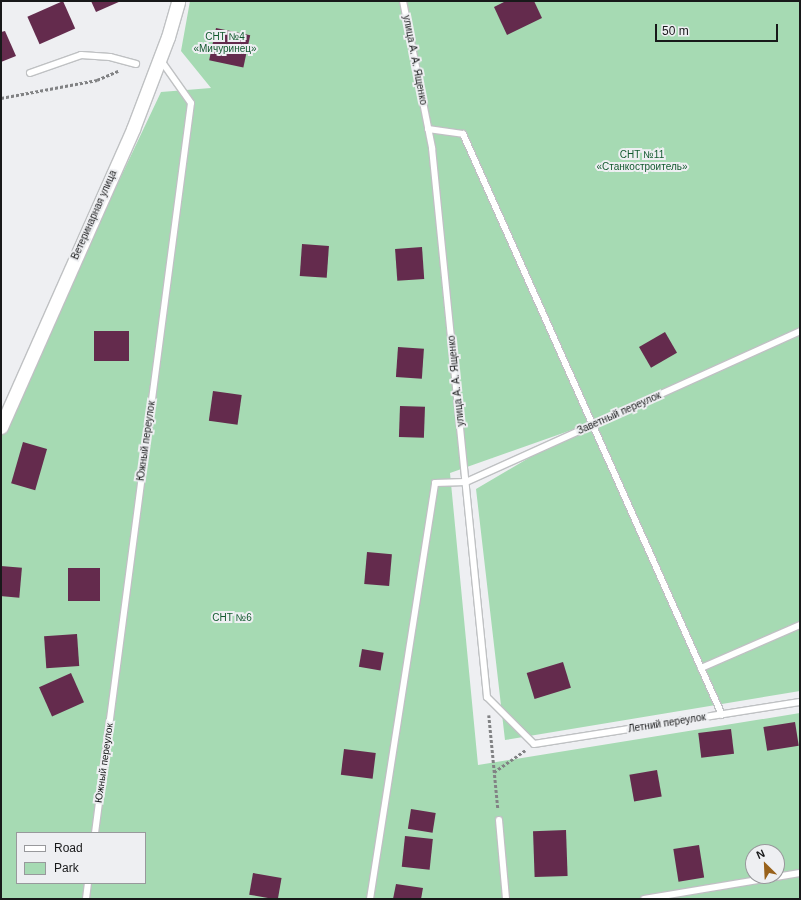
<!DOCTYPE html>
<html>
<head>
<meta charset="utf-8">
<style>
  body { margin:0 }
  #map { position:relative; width:801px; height:900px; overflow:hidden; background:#eeeff2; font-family:Helvetica,sans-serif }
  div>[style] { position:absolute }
  .green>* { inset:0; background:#a6dab3 }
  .building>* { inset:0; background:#642b4d; transform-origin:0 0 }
  .path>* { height:2.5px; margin-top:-1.25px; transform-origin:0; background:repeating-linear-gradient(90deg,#818284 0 3px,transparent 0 5px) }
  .roads { filter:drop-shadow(1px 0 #bfc1c3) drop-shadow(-1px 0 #bfc1c3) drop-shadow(0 1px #bfc1c3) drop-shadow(0 -1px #bfc1c3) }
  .lane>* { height:6px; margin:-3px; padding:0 3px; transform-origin:3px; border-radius:3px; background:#fff }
  .street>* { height:13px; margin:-6.5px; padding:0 6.5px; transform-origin:6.5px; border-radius:6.5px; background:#fff }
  span { translate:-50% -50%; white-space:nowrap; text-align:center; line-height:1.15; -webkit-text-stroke:4px #eeeff2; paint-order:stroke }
  .park-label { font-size:10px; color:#12592e }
  .street-label { font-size:10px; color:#18191a }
  .frame { position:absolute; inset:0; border:2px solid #18191a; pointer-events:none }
  .legend { position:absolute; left:16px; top:832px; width:130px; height:52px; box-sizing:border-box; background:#eeeff2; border:1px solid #98999c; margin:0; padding:5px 7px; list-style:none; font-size:12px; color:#18191a }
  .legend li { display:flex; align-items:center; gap:8px; height:20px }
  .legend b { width:20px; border:1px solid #98999c }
  .north { position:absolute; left:745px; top:844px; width:40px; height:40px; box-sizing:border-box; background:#eeeff2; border:1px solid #98999c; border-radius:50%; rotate:336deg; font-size:11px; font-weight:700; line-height:16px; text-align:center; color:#18191a }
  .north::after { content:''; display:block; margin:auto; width:14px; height:18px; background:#98611b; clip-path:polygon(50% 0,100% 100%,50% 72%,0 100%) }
  .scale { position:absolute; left:655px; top:24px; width:123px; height:18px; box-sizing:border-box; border:2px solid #18191a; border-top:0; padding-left:5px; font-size:12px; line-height:14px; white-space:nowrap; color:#18191a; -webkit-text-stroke:3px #eeeff2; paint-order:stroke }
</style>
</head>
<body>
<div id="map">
  <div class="green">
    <i style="clip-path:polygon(evenodd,190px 1px,800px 1px,800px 691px,505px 740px,476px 489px,583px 426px,450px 473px,478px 765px,800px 713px,800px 899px,1px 899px,1px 430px,161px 92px,211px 88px,181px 51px,190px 1px,17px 833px,145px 833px,145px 883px,17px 883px,17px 833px,190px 1px,753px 852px,777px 852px,777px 876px,753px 876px,753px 852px)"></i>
  </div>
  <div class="building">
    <i style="left:63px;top:1px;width:30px;height:39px;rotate:66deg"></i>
    <i style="clip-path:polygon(91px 1px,121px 1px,96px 12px)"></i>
    <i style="clip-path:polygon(506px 1px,534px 1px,542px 18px,507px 35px,494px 7px)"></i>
    <i style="left:216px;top:28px;width:35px;height:33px;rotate:12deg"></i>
    <i style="clip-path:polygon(5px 31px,16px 56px,1px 62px,1px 32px)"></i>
    <i style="left:302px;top:244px;width:27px;height:32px;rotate:4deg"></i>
    <i style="left:422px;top:247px;width:32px;height:27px;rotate:86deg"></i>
    <i style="left:94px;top:331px;width:35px;height:30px"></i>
    <i style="left:665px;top:332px;width:24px;height:30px;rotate:60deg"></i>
    <i style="left:398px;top:347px;width:26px;height:30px;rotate:4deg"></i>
    <i style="left:213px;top:391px;width:29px;height:30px;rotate:8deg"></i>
    <i style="left:400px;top:406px;width:25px;height:31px;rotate:2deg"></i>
    <i style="left:23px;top:442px;width:25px;height:43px;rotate:16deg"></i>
    <i style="left:367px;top:552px;width:25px;height:32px;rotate:5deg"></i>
    <i style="left:1px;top:566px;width:21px;height:30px;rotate:5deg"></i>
    <i style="left:68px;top:568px;width:32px;height:33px"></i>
    <i style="left:77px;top:634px;width:32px;height:33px;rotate:86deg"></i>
    <i style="left:362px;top:649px;width:22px;height:18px;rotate:10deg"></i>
    <i style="left:563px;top:662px;width:27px;height:38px;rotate:73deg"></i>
    <i style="left:71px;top:673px;width:32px;height:35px;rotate:66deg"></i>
    <i style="left:795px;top:722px;width:24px;height:32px;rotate:81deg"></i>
    <i style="left:731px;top:729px;width:25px;height:33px;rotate:83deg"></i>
    <i style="left:344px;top:749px;width:32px;height:26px;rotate:7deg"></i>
    <i style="left:657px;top:770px;width:27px;height:28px;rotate:80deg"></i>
    <i style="left:411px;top:809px;width:25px;height:20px;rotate:9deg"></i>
    <i style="left:566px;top:830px;width:46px;height:33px;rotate:88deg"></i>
    <i style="left:405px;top:836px;width:28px;height:31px;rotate:6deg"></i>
    <i style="left:699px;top:845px;width:33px;height:26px;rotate:81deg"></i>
    <i style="left:253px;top:873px;width:29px;height:22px;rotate:10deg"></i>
    <i style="clip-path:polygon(396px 884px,423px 888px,421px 899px,393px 899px)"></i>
  </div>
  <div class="path">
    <i style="left:1px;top:98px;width:98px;rotate:-10.6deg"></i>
    <i style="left:97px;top:80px;width:23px;rotate:-23deg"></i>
    <i style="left:489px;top:715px;width:94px;rotate:84.5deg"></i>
    <i style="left:494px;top:772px;width:38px;rotate:-35deg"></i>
  </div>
  <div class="roads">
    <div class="lane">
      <i style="left:403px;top:1px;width:150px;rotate:78.8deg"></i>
      <i style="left:432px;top:148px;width:552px;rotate:84.28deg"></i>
      <i style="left:487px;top:697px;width:66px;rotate:45deg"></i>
      <i style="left:534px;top:744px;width:269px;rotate:-9deg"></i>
      <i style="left:30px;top:73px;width:54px;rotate:-19.4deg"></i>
      <i style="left:81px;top:55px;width:29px;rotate:4deg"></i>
      <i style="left:110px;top:57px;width:27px;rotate:15deg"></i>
      <i style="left:428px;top:129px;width:35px;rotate:8deg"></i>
      <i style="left:463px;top:134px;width:636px;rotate:65.97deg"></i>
      <i style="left:701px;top:668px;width:108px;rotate:-23.5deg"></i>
      <i style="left:499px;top:820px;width:79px;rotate:84.9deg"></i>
      <i style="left:95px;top:833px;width:736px;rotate:-82.51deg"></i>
      <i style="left:191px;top:103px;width:54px;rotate:-125.2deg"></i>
      <i style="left:86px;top:899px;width:16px;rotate:-83deg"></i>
      <i style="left:370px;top:899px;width:421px;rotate:-81.1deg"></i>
      <i style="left:435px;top:483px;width:31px;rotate:-2deg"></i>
      <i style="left:466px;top:482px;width:367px;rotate:-24.3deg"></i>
      <i style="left:644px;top:899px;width:158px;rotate:-9.5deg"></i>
    </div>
    <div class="street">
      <i style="left:1px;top:427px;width:326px;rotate:-66.1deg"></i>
      <i style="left:133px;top:129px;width:98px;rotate:-69.2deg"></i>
      <i style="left:168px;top:37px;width:37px;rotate:-74deg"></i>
    </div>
  </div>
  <div class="park-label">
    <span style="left:225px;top:42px">СНТ №4<br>«Мичуринец»</span>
    <span style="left:642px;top:160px">СНТ №11<br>«Станкостроитель»</span>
    <span style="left:232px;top:618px">СНТ №6</span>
  </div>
  <div class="street-label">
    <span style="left:415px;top:60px;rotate:79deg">улица А. А. Ященко</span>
    <span style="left:94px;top:215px;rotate:-66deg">Ветеринарная улица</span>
    <span style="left:456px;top:381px;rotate:-96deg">улица А. А. Ященко</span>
    <span style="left:619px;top:413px;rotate:-24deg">Заветный переулок</span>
    <span style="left:146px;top:441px;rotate:-82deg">Южный переулок</span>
    <span style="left:667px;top:723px;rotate:-9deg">Летний переулок</span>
    <span style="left:104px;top:763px;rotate:-82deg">Южный переулок</span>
  </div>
  <div class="frame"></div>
  <ul class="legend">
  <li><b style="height:5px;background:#fff"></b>Road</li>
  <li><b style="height:11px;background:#a6dab3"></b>Park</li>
  </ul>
  <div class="north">N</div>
  <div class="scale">50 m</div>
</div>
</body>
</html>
